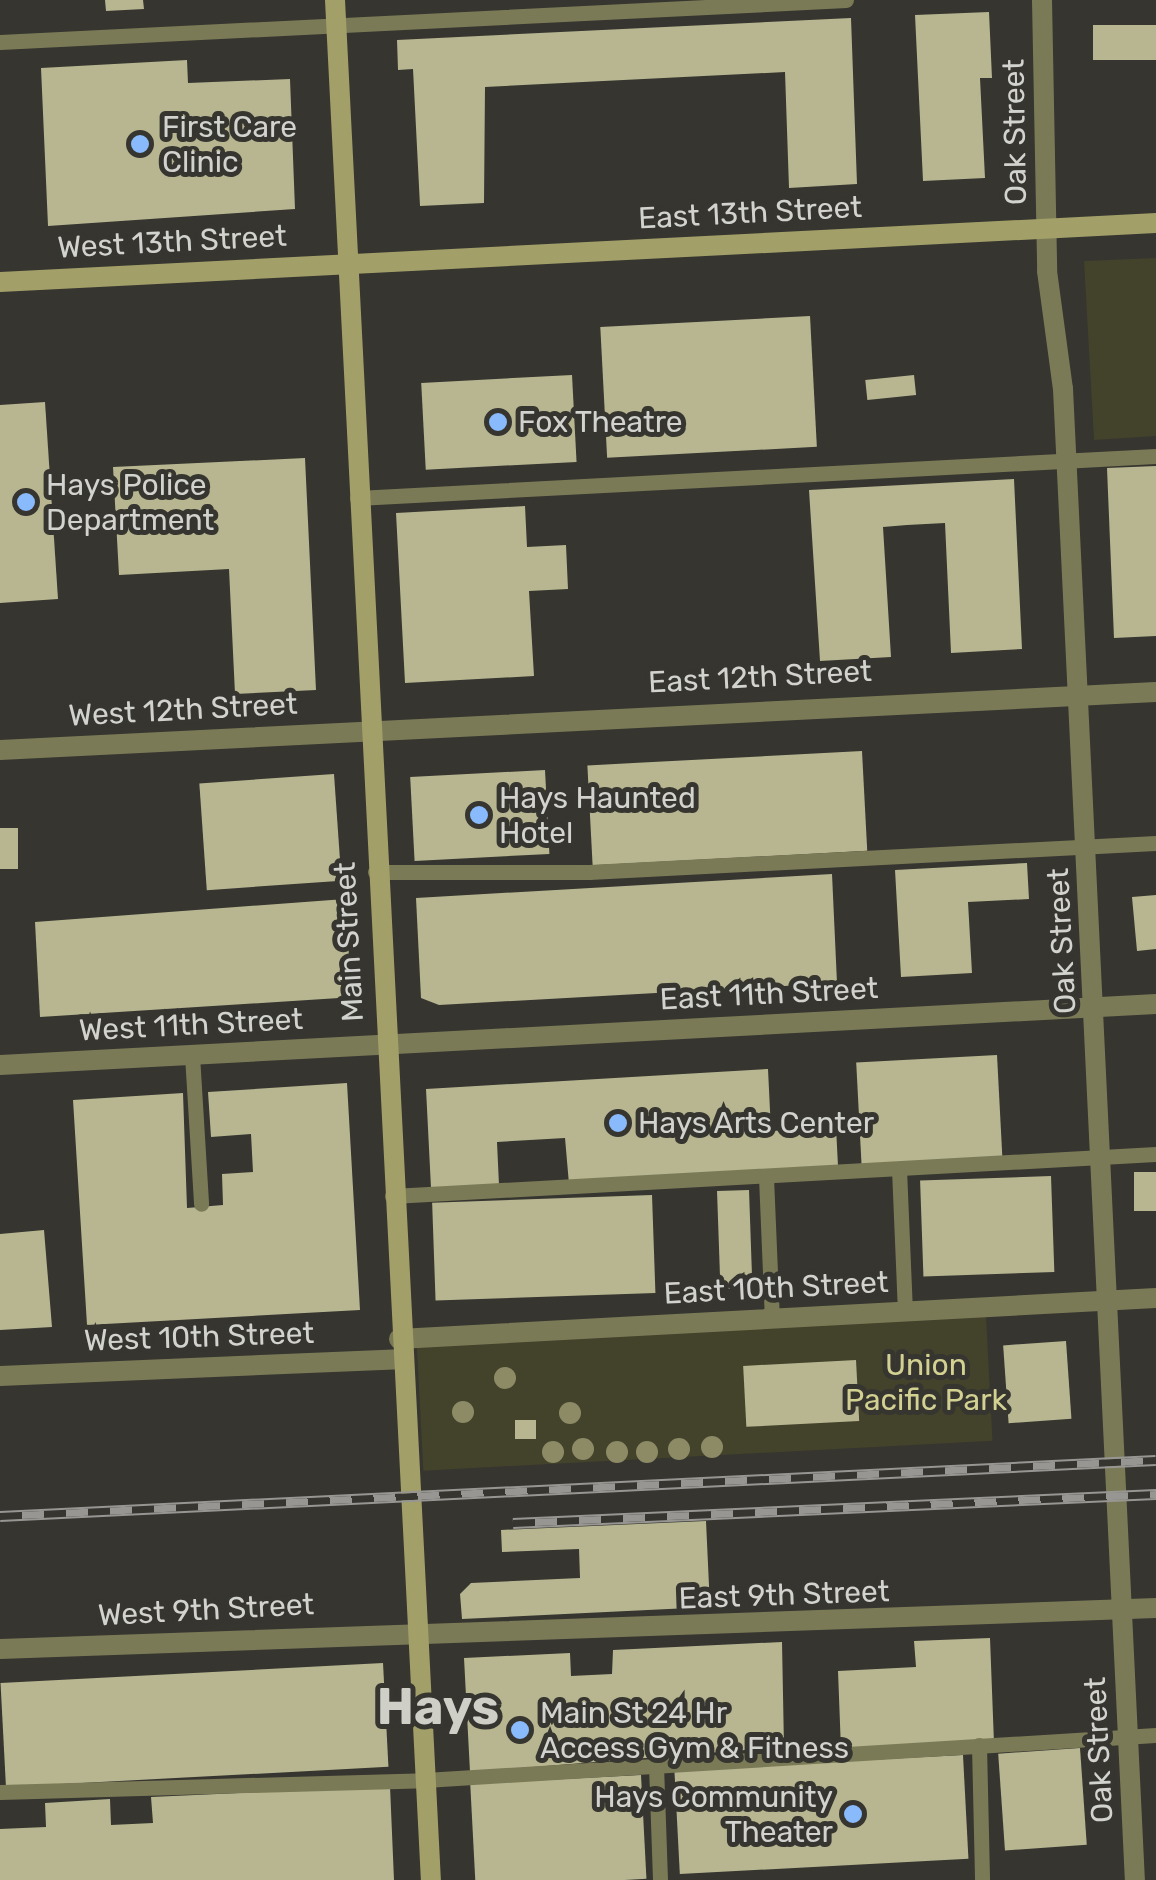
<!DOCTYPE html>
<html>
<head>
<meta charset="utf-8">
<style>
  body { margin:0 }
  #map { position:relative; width:1156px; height:1880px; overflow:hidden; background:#363530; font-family:Rubik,sans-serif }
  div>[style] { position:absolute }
  .green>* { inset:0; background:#43422b; transform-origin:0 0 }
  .building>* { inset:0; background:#b7b691; transform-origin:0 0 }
  .lane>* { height:15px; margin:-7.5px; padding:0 7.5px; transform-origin:7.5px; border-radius:7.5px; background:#7b7a57 }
  .street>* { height:20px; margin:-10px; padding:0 10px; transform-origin:10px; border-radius:10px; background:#7b7a57 }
  .secondary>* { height:20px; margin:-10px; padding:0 10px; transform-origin:10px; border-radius:10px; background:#a2a068 }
  .rail>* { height:11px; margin-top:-5.5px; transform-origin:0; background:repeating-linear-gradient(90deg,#363530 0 22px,#979693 0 44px); box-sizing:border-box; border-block:2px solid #979693 }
  .trees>* { width:22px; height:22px; margin:-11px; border-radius:50%; background:#8c8b66 }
  .dots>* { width:28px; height:28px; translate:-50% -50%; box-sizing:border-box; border:5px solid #363530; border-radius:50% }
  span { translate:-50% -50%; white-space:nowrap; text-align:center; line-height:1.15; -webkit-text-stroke:10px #363530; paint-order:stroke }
  .poi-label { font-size:30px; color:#d2d2cf }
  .left { translate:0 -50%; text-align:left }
  .right { translate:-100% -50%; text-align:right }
  .street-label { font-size:30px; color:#d2d2cf }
  .park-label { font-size:30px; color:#d3d192 }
  .town-label { font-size:50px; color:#cfcfc8; font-weight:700 }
</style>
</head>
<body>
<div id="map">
  <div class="green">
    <i style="clip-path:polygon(1156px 258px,1156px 436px,1094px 440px,1084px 261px)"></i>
    <i style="left:986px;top:1316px;width:125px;height:570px;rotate:87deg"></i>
  </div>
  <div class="building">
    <i style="clip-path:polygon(105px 0,143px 0,144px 9px,106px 11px)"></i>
    <i style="clip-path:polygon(989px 12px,992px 78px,980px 78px,985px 178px,923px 181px,915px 15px)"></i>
    <i style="clip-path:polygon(851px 18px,857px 184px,789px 188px,785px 72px,485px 87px,484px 203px,420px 206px,413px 69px,398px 70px,397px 40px)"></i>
    <i style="left:1156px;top:25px;width:35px;height:63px;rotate:90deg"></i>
    <i style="clip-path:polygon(187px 60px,188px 83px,290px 79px,295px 209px,48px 226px,41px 68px)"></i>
    <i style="left:810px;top:316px;width:131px;height:210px;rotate:87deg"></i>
    <i style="left:572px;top:375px;width:87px;height:151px;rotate:87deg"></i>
    <i style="left:914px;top:375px;width:20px;height:49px;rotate:84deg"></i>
    <i style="clip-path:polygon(45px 402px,58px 599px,0 603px,0 405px)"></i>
    <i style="clip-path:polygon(305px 458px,316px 690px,235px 694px,229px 569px,119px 575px,113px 467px)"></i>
    <i style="clip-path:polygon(1156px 466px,1156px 636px,1114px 638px,1107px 468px)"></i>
    <i style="clip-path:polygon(1014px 479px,1022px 649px,951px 653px,945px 523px,907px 525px,883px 527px,891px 657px,820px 661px,809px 490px)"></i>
    <i style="clip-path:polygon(525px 506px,527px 547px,566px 545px,568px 589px,529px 591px,534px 676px,405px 683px,396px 513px)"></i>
    <i style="left:862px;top:751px;width:100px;height:275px;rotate:87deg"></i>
    <i style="left:545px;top:770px;width:84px;height:135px;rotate:87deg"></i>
    <i style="left:334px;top:774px;width:107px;height:135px;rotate:86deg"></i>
    <i style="left:0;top:828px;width:18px;height:41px"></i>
    <i style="clip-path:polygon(1027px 863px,1029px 899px,968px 902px,972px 973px,901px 977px,895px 870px)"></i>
    <i style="clip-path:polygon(832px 874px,837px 983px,439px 1005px,421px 998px,416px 898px)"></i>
    <i style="clip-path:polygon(1156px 895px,1156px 949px,1137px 951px,1132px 897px)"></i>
    <i style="clip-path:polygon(345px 899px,351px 985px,339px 998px,40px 1017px,35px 922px)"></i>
    <i style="left:997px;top:1055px;width:102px;height:141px;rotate:87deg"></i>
    <i style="clip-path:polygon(768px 1069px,771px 1131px,836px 1127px,838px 1166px,569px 1184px,565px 1138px,497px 1142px,499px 1185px,431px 1188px,426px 1089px)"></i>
    <i style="clip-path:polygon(347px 1083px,360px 1310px,87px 1325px,73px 1100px,183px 1093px,187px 1208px,223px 1205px,222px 1174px,253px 1172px,251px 1134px,211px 1137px,208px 1092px)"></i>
    <i style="left:1156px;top:1172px;width:39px;height:22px;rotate:90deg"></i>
    <i style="left:1051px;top:1176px;width:96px;height:131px;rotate:88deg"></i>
    <i style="left:749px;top:1190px;width:98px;height:32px;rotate:88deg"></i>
    <i style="left:652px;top:1195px;width:98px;height:220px;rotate:88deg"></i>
    <i style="clip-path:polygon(44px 1230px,52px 1327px,0 1330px,0 1234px)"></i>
    <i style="left:1066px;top:1341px;width:78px;height:63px;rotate:86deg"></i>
    <i style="left:856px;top:1360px;width:61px;height:113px;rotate:87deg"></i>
    <i style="left:515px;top:1420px;width:21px;height:19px"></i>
    <i style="clip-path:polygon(706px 1521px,710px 1607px,462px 1619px,460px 1594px,471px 1583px,580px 1578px,579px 1549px,502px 1552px,501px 1530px)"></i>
    <i style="clip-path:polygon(990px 1638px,994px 1743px,841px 1750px,838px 1671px,916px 1667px,914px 1641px)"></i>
    <i style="clip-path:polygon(782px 1642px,784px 1747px,470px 1772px,464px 1658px,570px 1653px,571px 1676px,612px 1674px,613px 1650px)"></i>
    <i style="left:383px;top:1663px;width:104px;height:383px;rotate:87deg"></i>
    <i style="left:1080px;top:1748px;width:97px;height:82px;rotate:86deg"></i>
    <i style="left:963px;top:1755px;width:104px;height:289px;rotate:87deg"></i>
    <i style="left:641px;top:1775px;width:104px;height:171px;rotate:87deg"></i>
    <i style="clip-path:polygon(390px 1786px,394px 1880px,0 1880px,0 1829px,46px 1827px,45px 1803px,110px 1799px,111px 1825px,153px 1823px,151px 1797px)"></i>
  </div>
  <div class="lane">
    <i style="left:0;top:42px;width:847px;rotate:-2.84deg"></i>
    <i style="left:357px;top:498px;width:800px;rotate:-3.01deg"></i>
    <i style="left:375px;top:872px;width:214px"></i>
    <i style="left:589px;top:872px;width:568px;rotate:-2.93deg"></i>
    <i style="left:192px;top:1055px;width:149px;rotate:86.5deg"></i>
    <i style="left:899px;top:1169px;width:142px;rotate:87.6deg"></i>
    <i style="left:766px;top:1177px;width:141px;rotate:87.6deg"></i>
    <i style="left:392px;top:1196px;width:765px;rotate:-3.15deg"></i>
    <i style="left:979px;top:1745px;width:135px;rotate:88.7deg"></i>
    <i style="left:656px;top:1765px;width:115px;rotate:88deg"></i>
    <i style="left:0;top:1792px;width:425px;rotate:-1.6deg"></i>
    <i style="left:425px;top:1780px;width:732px;rotate:-3.52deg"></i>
  </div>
  <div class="street">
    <i style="left:1042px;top:0;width:271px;rotate:88.9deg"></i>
    <i style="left:1047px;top:271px;width:119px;rotate:82.3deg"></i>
    <i style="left:1063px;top:389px;width:1493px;rotate:87.24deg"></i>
    <i style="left:0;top:750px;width:1157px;rotate:-2.87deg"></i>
    <i style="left:0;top:1065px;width:1158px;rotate:-3.02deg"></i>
    <i style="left:399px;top:1339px;width:758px;rotate:-3.1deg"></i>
    <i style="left:0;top:1376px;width:400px;rotate:-2.4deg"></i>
    <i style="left:0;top:1649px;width:1157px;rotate:-2.03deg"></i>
  </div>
  <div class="secondary">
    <i style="left:335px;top:0;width:1882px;rotate:87.08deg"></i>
    <i style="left:0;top:282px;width:1158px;rotate:-2.92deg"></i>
  </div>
  <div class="rail">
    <i style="left:0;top:1516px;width:1157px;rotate:-2.77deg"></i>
    <i style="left:513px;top:1523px;width:644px;rotate:-2.58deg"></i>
  </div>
  <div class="trees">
    <i style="left:505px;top:1378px"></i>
    <i style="left:463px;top:1412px"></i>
    <i style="left:570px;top:1413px"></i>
    <i style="left:712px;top:1447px"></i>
    <i style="left:583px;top:1449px"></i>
    <i style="left:679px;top:1449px"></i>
    <i style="left:553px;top:1452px"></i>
    <i style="left:617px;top:1452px"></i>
    <i style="left:647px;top:1452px"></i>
  </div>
  <div class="dots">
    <i style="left:140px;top:144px;background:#89bafc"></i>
    <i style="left:498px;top:422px;background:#89bafc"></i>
    <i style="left:26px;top:502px;background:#89bafc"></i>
    <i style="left:479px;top:815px;background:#89bafc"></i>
    <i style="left:618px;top:1123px;background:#89bafc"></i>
    <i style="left:520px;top:1730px;background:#89bafc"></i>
    <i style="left:853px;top:1814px;background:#89bafc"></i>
  </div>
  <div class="poi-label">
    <span class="left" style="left:162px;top:144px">First Care<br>Clinic</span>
    <span class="left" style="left:518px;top:422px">Fox Theatre</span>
    <span class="left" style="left:46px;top:502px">Hays Police<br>Department</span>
    <span class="left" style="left:499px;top:815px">Hays Haunted<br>Hotel</span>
    <span class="left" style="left:638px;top:1123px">Hays Arts Center</span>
    <span class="left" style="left:540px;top:1730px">Main St 24 Hr<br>Access Gym &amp; Fitness</span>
    <span class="right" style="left:833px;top:1814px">Hays Community<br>Theater</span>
  </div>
  <div class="street-label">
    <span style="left:1015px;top:132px;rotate:-91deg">Oak Street</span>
    <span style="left:750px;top:213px;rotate:-3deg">East 13th Street</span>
    <span style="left:172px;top:242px;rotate:-3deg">West 13th Street</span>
    <span style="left:760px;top:677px;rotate:-3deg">East 12th Street</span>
    <span style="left:183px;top:710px;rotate:-3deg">West 12th Street</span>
    <span style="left:1062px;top:941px;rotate:-93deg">Oak Street</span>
    <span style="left:349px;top:942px;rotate:-93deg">Main Street</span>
    <span style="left:769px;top:994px;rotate:-3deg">East 11th Street</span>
    <span style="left:191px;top:1025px;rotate:-3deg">West 11th Street</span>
    <span style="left:776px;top:1288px;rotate:-3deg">East 10th Street</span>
    <span style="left:199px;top:1337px;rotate:-2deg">West 10th Street</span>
    <span style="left:784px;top:1595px;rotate:-2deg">East 9th Street</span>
    <span style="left:206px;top:1610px;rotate:-3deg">West 9th Street</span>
    <span style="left:1099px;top:1750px;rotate:-93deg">Oak Street</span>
  </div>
  <div class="park-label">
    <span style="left:926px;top:1382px">Union<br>Pacific Park</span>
  </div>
  <div class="town-label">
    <span style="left:438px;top:1708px">Hays</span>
  </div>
</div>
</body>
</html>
